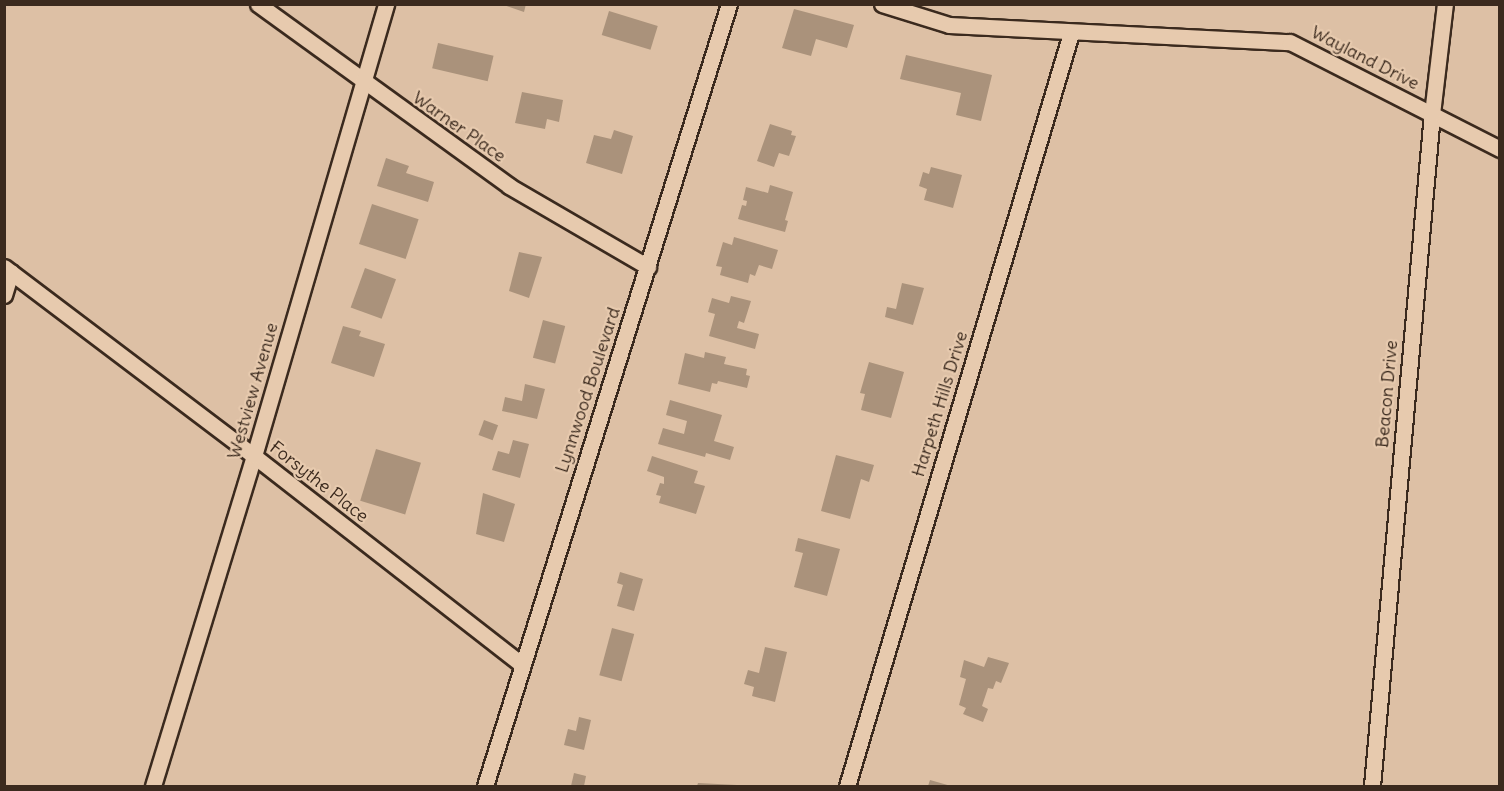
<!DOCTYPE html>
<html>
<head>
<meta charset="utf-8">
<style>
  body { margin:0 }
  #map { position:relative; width:1504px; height:791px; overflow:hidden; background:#ddc0a5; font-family:Delius,sans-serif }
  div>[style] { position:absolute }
  .building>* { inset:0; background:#aa927b; transform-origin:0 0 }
  .roads { filter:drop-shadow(2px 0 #3b2a1e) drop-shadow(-2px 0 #3b2a1e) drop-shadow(0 2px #3b2a1e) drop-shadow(0 -2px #3b2a1e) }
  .minor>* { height:15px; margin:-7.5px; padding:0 7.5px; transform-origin:7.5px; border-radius:7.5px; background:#e7caae }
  span { translate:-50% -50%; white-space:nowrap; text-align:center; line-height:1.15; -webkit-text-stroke:4.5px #e7caae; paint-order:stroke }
  .street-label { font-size:18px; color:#3b2a1e }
  .frame { position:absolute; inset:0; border:6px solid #3b2a1e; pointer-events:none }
</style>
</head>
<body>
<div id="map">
  <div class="building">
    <i style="clip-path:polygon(501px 4px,526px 4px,524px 12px)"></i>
    <i style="clip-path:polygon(794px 9px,854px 25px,847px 48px,816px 39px,811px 56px,782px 48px)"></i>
    <i style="left:609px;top:11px;width:51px;height:25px;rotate:17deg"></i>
    <i style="left:438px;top:43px;width:57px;height:26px;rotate:13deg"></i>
    <i style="clip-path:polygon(906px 55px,992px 75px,981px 121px,956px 115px,961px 93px,900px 79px)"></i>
    <i style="clip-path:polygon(522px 92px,563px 100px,559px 122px,547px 119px,545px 129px,515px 123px)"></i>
    <i style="clip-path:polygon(770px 124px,792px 131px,791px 135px,796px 136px,789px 156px,779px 153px,774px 167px,757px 161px)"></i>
    <i style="clip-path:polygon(614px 130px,633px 136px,622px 174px,586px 163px,594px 135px,611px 139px)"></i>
    <i style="clip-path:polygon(386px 158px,409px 166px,406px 173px,434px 182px,428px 202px,377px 186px)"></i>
    <i style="clip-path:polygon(931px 167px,962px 175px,953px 208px,924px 200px,927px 189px,919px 186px,923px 172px,929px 174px)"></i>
    <i style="clip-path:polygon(770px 185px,793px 192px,785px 220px,788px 221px,785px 232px,738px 219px,742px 205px,746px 206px,747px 201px,743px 200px,746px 187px,768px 193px)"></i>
    <i style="left:372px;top:204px;width:49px;height:42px;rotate:18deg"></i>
    <i style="clip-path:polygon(734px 237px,778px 250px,772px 269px,759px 265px,755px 276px,750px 274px,748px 283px,720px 275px,722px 267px,716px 266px,723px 242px,732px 245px)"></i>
    <i style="clip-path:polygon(519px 252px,542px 257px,529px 298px,509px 291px)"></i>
    <i style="left:365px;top:268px;width:33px;height:42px;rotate:20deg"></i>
    <i style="clip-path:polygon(902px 283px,924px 288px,913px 325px,885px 317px,887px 307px,896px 309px)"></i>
    <i style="clip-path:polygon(731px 296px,751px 301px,744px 323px,739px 321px,737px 328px,759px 334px,755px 349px,709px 336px,715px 314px,708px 312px,712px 298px,729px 303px)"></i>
    <i style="left:543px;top:320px;width:23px;height:39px;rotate:15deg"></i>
    <i style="clip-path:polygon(343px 326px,361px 331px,359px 336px,385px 344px,374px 377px,331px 363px)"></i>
    <i style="clip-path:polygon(705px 352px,726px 357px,724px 364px,747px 369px,746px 375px,750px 376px,747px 388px,718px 381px,717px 384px,712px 383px,710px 392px,678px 384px,685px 353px,704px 358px)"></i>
    <i style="clip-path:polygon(869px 362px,904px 372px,891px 418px,861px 410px,865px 394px,860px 393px)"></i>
    <i style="clip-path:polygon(525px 384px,545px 389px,537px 419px,502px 411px,505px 397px,522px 401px)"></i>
    <i style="clip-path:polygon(670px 400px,722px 415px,714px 441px,734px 447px,730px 460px,706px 453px,705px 457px,658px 444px,663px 428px,684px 434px,687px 421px,666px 415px)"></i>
    <i style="left:484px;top:420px;width:15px;height:16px;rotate:20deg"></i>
    <i style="clip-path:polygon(513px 440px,529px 444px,520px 478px,492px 470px,498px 451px,509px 454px)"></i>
    <i style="left:376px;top:449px;width:47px;height:54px;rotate:17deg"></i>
    <i style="clip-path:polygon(836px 455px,874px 465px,869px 482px,861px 479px,850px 519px,821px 511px)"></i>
    <i style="clip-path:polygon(652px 456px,698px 471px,694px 483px,705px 486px,696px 514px,659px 503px,661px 496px,656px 495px,660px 483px,664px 484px,664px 477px,647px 471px)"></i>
    <i style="clip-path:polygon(483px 493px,515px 504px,504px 542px,476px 534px)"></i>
    <i style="clip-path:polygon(798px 538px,840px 549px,827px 596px,794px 587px,803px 553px,795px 551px)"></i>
    <i style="clip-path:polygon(620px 572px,643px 579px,634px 611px,617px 606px,623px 585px,617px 583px)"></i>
    <i style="left:612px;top:628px;width:23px;height:49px;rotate:15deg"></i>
    <i style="clip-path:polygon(765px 647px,787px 652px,775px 702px,752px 696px,754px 687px,744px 684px,748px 670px,759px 673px)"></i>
    <i style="clip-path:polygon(988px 657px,1009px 663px,1001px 683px,996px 681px,993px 689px,988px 688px,982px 706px,988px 709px,983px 722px,963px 714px,966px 708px,959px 705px,966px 679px,960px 677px,964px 660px,984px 667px)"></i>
    <i style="clip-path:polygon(579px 717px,591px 720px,584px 750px,564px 745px,568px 729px,576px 731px)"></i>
    <i style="clip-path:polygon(574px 773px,586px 776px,584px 786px,571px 786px)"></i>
    <i style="clip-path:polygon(930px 780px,951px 786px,928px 786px)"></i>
    <i style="clip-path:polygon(698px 783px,737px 785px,737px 786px,697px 786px)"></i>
  </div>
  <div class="roads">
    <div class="minor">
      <i style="left:258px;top:4px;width:310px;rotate:35.9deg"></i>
      <i style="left:509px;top:186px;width:161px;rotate:30.2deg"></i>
      <i style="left:882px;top:4px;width:70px;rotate:17.4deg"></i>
      <i style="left:949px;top:25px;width:341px;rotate:2.9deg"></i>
      <i style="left:1290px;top:42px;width:236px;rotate:27deg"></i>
      <i style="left:4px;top:267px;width:313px;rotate:37.1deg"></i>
      <i style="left:254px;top:456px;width:340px;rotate:37.9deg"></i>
      <i style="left:4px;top:295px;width:24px;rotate:-73deg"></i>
      <i style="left:153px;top:786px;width:345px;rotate:-73deg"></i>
      <i style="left:254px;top:456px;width:471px;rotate:-73.7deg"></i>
      <i style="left:485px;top:786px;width:819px;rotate:-72.67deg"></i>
      <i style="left:847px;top:786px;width:786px;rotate:-73.43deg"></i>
      <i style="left:1372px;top:786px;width:675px;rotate:-84.9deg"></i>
      <i style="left:1432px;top:114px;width:111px;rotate:-83.3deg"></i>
    </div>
  </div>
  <div class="street-label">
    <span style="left:1365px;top:58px;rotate:27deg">Wayland Drive</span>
    <span style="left:459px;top:127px;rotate:35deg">Warner Place</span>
    <span style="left:588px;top:390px;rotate:-72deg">Lynnwood Boulevard</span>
    <span style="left:253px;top:391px;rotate:-74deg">Westview Avenue</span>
    <span style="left:1387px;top:394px;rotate:-85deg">Beacon Drive</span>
    <span style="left:940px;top:404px;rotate:-73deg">Harpeth Hills Drive</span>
    <span style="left:319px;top:482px;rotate:38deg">Forsythe Place</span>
  </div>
  <div class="frame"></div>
</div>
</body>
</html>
